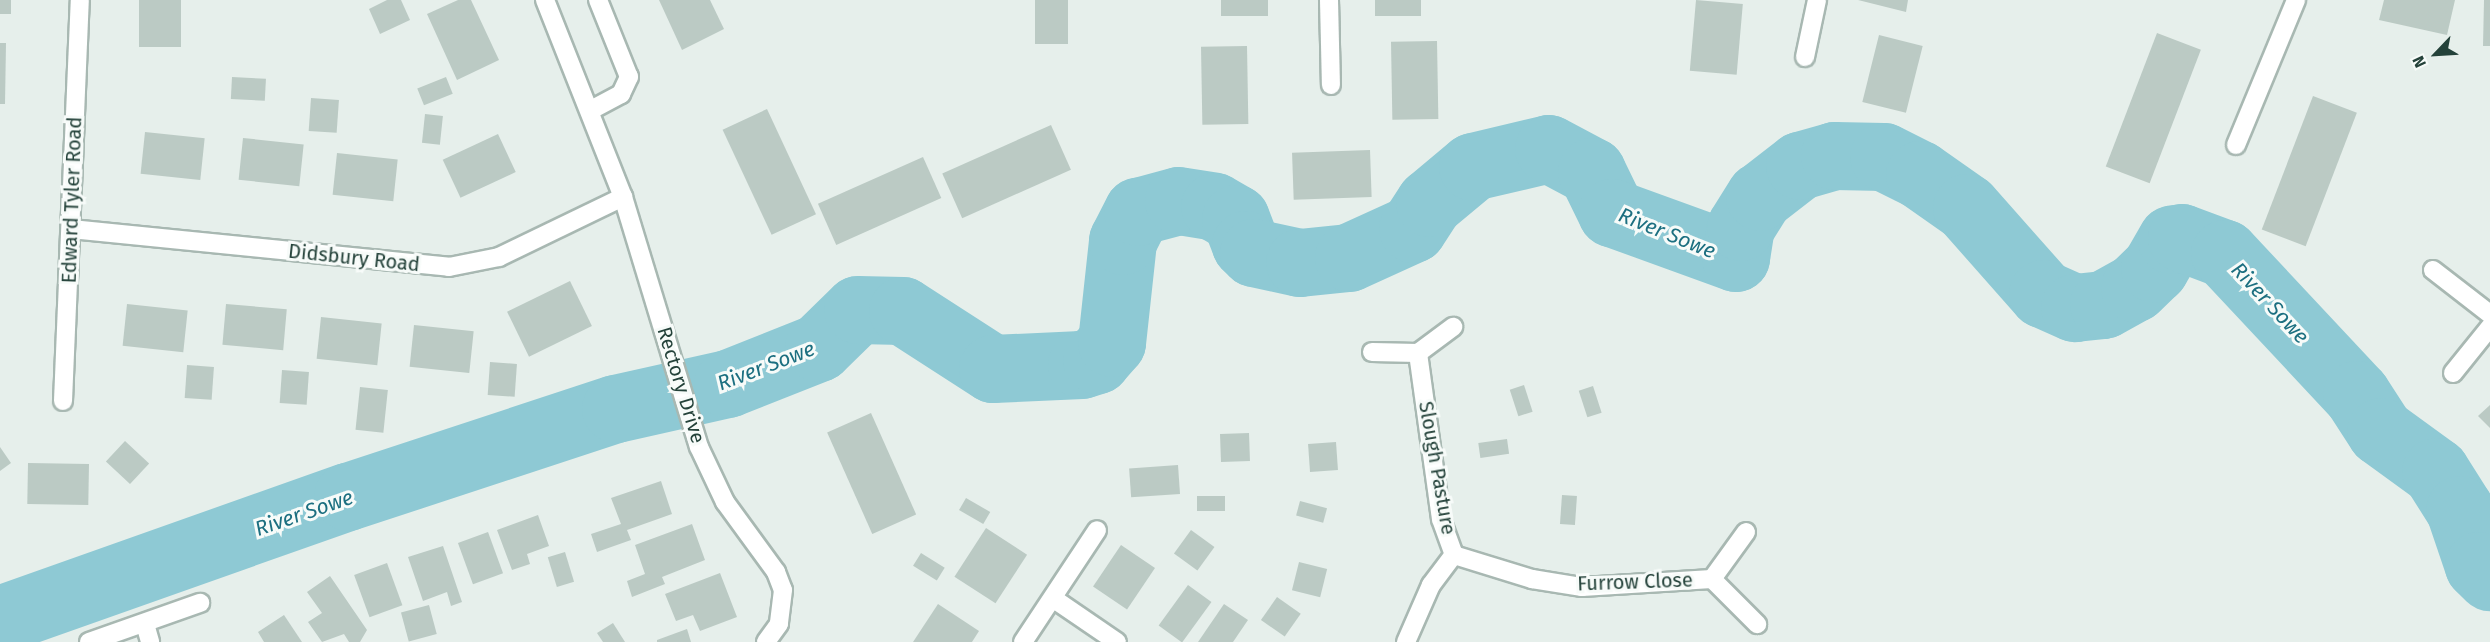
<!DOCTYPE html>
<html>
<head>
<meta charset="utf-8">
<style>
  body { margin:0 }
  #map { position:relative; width:2490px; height:642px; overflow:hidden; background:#e6efeb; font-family:"Fira Sans",sans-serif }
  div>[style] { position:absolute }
  .river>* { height:68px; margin:-34px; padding:0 34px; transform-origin:34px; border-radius:34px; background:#8ec9d4 }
  .building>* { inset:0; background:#bbcac4; transform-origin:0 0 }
  .roads { filter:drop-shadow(2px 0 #a8b8b2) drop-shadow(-2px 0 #a8b8b2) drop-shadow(0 2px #a8b8b2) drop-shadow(0 -2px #a8b8b2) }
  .minor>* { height:18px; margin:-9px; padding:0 9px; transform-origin:9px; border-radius:9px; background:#fff }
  span { translate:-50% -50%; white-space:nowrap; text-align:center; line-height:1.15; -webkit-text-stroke:6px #f7fbf9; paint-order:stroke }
  .street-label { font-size:20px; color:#24423a }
  .water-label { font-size:21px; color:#1c6f80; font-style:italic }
  .north { position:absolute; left:2406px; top:24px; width:60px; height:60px; -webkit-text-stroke:4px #f7fbf9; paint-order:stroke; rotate:245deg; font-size:16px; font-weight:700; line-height:24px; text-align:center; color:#24423a }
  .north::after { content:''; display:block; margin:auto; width:21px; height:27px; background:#24423a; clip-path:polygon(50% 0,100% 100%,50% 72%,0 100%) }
</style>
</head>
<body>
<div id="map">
  <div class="river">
    <i style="left:0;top:620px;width:369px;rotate:-19.5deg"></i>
    <i style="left:348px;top:497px;width:282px;rotate:-18.2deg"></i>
    <i style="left:616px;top:409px;width:115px;rotate:-12.6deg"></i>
    <i style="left:728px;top:384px;width:98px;rotate:-21.6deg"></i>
    <i style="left:819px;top:348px;width:54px;rotate:-44.3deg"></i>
    <i style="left:858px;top:310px;width:45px;rotate:1.3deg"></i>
    <i style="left:903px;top:311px;width:107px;rotate:32.8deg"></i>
    <i style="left:993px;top:369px;width:89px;rotate:-2.6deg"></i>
    <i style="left:1082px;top:365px;width:16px;rotate:-18deg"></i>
    <i style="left:1097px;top:360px;width:23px;rotate:-49deg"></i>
    <i style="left:1112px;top:343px;width:103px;rotate:-83.8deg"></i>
    <i style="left:1123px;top:241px;width:33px;rotate:-63deg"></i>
    <i style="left:1138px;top:212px;width:42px;rotate:-15deg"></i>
    <i style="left:1179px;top:201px;width:36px;rotate:9deg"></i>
    <i style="left:1215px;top:207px;width:24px;rotate:30deg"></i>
    <i style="left:1236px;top:219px;width:28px;rotate:69deg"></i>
    <i style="left:1246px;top:245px;width:11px;rotate:45deg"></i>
    <i style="left:1254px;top:253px;width:47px;rotate:12.3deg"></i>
    <i style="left:1300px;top:263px;width:49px;rotate:-5.8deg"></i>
    <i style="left:1349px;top:258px;width:70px;rotate:-24.4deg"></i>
    <i style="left:1413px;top:229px;width:31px;rotate:-57deg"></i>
    <i style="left:1430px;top:203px;width:56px;rotate:-39.9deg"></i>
    <i style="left:1473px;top:167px;width:78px;rotate:-13.3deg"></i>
    <i style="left:1549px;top:149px;width:49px;rotate:28.1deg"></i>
    <i style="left:1592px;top:172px;width:46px;rotate:64deg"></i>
    <i style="left:1612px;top:213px;width:132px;rotate:19.9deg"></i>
    <i style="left:1736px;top:258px;width:31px;rotate:-81deg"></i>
    <i style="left:1741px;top:227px;width:36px;rotate:-58deg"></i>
    <i style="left:1760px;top:197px;width:51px;rotate:-37.8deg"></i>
    <i style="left:1800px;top:166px;width:36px;rotate:-16deg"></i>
    <i style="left:1835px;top:156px;width:49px;rotate:1.2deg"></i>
    <i style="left:1884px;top:157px;width:40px;rotate:26.6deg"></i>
    <i style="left:1920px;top:175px;width:57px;rotate:35.1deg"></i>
    <i style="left:1967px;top:208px;width:115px;rotate:48.5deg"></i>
    <i style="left:2043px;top:294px;width:35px;rotate:24deg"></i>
    <i style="left:2075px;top:308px;width:29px;rotate:-6deg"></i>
    <i style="left:2104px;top:305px;width:35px;rotate:-29deg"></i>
    <i style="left:2135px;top:288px;width:28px;rotate:-44deg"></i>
    <i style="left:2155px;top:269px;width:34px;rotate:-60deg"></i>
    <i style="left:2172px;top:240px;width:10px;rotate:-11deg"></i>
    <i style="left:2182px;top:238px;width:46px;rotate:20.4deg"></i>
    <i style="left:2225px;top:254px;width:193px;rotate:46.9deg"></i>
    <i style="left:2357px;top:395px;width:44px;rotate:57deg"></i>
    <i style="left:2381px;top:432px;width:68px;rotate:36deg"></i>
    <i style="left:2436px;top:472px;width:45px;rotate:57.7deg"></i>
    <i style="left:2460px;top:510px;width:59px;rotate:71.3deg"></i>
    <i style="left:2479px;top:566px;width:16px;rotate:45deg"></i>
  </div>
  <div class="building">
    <i style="left:0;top:0;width:11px;height:14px"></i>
    <i style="left:139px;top:0;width:42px;height:47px"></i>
    <i style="clip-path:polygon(387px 0,401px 0,410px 20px,380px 34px,369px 9px)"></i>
    <i style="clip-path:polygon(458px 0,471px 0,499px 60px,457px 80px,427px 14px)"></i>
    <i style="clip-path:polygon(659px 0,710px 0,724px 29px,682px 50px)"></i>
    <i style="left:1035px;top:0;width:33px;height:44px"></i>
    <i style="left:1221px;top:0;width:47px;height:16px"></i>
    <i style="left:1375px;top:0;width:46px;height:16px"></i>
    <i style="left:1696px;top:0;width:47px;height:71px;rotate:5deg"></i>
    <i style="clip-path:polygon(1858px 0,1908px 0,1906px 12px)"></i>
    <i style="clip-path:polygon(2384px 0,2455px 0,2447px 35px,2379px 20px)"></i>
    <i style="clip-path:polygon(2484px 0,2490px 0,2490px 46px,2483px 46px)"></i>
    <i style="left:2157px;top:33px;width:47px;height:143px;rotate:21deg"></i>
    <i style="left:1879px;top:35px;width:45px;height:69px;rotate:14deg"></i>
    <i style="left:1437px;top:41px;width:78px;height:46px;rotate:89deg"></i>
    <i style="clip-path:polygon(0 43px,6px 43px,5px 104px,0 104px)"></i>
    <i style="left:1247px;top:46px;width:78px;height:46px;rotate:89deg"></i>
    <i style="left:232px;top:77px;width:34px;height:22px;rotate:3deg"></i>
    <i style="left:446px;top:77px;width:18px;height:31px;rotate:68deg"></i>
    <i style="left:2313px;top:96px;width:47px;height:143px;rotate:21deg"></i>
    <i style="left:311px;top:98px;width:28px;height:33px;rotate:4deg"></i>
    <i style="left:767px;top:109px;width:116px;height:49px;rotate:65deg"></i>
    <i style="left:425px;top:114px;width:18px;height:29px;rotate:6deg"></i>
    <i style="left:1051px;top:125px;width:49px;height:119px;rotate:66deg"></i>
    <i style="left:145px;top:132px;width:60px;height:42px;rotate:6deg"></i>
    <i style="left:498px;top:134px;width:42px;height:61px;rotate:65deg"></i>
    <i style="left:243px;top:138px;width:61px;height:42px;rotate:6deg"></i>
    <i style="left:1370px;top:150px;width:47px;height:78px;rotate:88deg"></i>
    <i style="left:337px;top:153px;width:61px;height:42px;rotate:6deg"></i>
    <i style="left:923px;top:157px;width:45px;height:115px;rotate:66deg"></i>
    <i style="left:570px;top:281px;width:50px;height:70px;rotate:64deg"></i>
    <i style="left:127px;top:304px;width:61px;height:42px;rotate:6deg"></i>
    <i style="left:226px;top:304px;width:61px;height:41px;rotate:5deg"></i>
    <i style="left:321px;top:317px;width:61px;height:42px;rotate:6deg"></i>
    <i style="left:414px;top:325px;width:60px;height:42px;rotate:6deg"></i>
    <i style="left:490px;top:362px;width:27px;height:33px;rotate:4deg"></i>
    <i style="left:187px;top:365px;width:27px;height:33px;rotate:4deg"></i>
    <i style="left:282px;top:370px;width:27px;height:33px;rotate:4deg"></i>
    <i style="left:1524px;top:385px;width:28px;height:15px;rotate:72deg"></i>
    <i style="left:1593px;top:386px;width:28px;height:15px;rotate:72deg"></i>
    <i style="left:360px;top:387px;width:28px;height:43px;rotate:6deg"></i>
    <i style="clip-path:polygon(2490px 405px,2490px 428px,2478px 416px)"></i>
    <i style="left:871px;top:413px;width:111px;height:48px;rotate:66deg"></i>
    <i style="left:1249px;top:433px;width:28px;height:29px;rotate:88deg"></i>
    <i style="left:1507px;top:439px;width:15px;height:29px;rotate:82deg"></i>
    <i style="left:125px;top:441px;width:33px;height:28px;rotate:43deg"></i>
    <i style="left:1336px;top:442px;width:28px;height:28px;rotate:86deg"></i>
    <i style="clip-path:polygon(0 447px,11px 463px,0 471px)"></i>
    <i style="left:28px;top:463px;width:61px;height:41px;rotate:1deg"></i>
    <i style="left:1178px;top:465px;width:29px;height:49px;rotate:86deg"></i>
    <i style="clip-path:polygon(661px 481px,672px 514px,627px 530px,631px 540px,597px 552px,591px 534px,621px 524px,611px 498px)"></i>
    <i style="left:1562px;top:495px;width:15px;height:29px;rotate:4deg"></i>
    <i style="left:1197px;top:496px;width:28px;height:15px"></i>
    <i style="left:966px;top:498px;width:28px;height:14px;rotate:30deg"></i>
    <i style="left:1300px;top:501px;width:28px;height:15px;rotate:15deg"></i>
    <i style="clip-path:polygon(538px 515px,549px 546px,527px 554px,530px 564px,512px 570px,497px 530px)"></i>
    <i style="clip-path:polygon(692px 524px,705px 560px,662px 577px,665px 584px,632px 597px,627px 581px,645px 574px,635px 545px)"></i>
    <i style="left:986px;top:528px;width:49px;height:58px;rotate:33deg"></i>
    <i style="left:1191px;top:530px;width:29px;height:29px;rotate:36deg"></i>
    <i style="left:488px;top:532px;width:44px;height:32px;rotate:70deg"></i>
    <i style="left:1121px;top:545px;width:41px;height:50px;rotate:34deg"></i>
    <i style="clip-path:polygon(443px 546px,462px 602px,451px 606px,447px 592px,423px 601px,408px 557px)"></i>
    <i style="left:565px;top:552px;width:31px;height:18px;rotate:73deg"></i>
    <i style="left:921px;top:553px;width:28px;height:15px;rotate:32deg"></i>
    <i style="left:1299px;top:562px;width:29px;height:29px;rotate:14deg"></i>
    <i style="left:387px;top:563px;width:45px;height:35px;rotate:70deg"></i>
    <i style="clip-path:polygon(720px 573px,737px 617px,700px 631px,693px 615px,676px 621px,665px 594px)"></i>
    <i style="clip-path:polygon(330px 576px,367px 630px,360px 642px,349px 642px,344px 634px,322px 642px,308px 622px,322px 613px,307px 592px)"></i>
    <i style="left:1188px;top:585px;width:29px;height:50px;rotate:36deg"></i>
    <i style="left:1277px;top:597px;width:29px;height:28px;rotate:35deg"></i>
    <i style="clip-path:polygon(938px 604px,979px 631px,972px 642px,913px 642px)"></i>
    <i style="clip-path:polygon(1224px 604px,1248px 620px,1233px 642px,1198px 642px)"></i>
    <i style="left:429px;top:605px;width:30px;height:29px;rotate:75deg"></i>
    <i style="clip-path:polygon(284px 615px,302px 642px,264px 642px,258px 632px)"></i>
    <i style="clip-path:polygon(613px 623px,625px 642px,603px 642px,597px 633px)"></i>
    <i style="clip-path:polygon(687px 629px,691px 642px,657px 642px,657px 640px)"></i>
  </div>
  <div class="roads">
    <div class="minor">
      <i style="left:545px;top:0;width:212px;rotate:68.4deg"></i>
      <i style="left:623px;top:197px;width:261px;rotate:73.1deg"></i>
      <i style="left:699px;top:447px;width:61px;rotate:64.7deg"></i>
      <i style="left:725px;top:502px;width:87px;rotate:53.9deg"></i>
      <i style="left:776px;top:572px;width:19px;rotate:69deg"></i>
      <i style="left:783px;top:590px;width:34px;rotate:97deg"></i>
      <i style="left:779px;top:624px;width:22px;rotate:126deg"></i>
      <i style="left:1329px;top:0;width:85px;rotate:88.7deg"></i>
      <i style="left:1805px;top:57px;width:58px;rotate:-78.1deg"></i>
      <i style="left:591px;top:110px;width:34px;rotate:-28deg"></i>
      <i style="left:621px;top:94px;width:19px;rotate:-65deg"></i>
      <i style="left:629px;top:77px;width:83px;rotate:-111.9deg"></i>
      <i style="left:2236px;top:145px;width:157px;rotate:-67.5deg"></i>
      <i style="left:71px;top:229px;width:380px;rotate:5.7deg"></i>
      <i style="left:449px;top:267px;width:51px;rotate:-11.3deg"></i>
      <i style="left:499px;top:257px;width:138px;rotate:-25.8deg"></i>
      <i style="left:2433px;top:270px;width:72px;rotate:37.7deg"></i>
      <i style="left:1372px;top:352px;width:46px;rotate:1.2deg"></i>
      <i style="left:1418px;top:353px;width:44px;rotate:-36.6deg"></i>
      <i style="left:2453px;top:373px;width:59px;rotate:-51.2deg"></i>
      <i style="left:63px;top:401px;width:401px;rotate:-87.6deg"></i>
      <i style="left:1454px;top:555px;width:82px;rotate:17.1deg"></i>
      <i style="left:1532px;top:579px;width:51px;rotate:9.1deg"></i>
      <i style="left:1582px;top:587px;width:130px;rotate:-3.5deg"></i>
      <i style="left:1712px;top:579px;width:58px;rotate:-54.1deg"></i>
      <i style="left:1712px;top:579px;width:64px;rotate:45deg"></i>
      <i style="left:1054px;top:599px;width:76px;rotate:34.3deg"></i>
      <i style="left:145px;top:624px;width:19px;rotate:74deg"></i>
      <i style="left:89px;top:642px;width:118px;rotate:-19.4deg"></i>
      <i style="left:1023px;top:642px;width:134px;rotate:-56.5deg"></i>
      <i style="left:1406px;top:642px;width:62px;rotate:-66.3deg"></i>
      <i style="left:1431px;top:585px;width:38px;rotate:-53deg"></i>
      <i style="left:1454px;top:555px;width:38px;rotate:-110deg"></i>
      <i style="left:1441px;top:519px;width:168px;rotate:-97.9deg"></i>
    </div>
  </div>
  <div class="street-label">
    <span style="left:72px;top:200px;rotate:-88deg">Edward Tyler Road</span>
    <span style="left:354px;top:258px;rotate:6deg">Didsbury Road</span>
    <span style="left:681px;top:385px;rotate:73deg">Rectory Drive</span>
    <span style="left:1437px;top:468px;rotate:80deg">Slough Pasture</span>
    <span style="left:1635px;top:582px;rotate:-2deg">Furrow Close</span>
  </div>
  <div class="water-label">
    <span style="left:1667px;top:233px;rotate:22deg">River Sowe</span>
    <span style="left:2270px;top:303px;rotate:47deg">River Sowe</span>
    <span style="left:766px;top:366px;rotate:-21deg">River Sowe</span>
    <span style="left:304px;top:513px;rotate:-19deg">River Sowe</span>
  </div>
  <div class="north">N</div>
</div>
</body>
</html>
